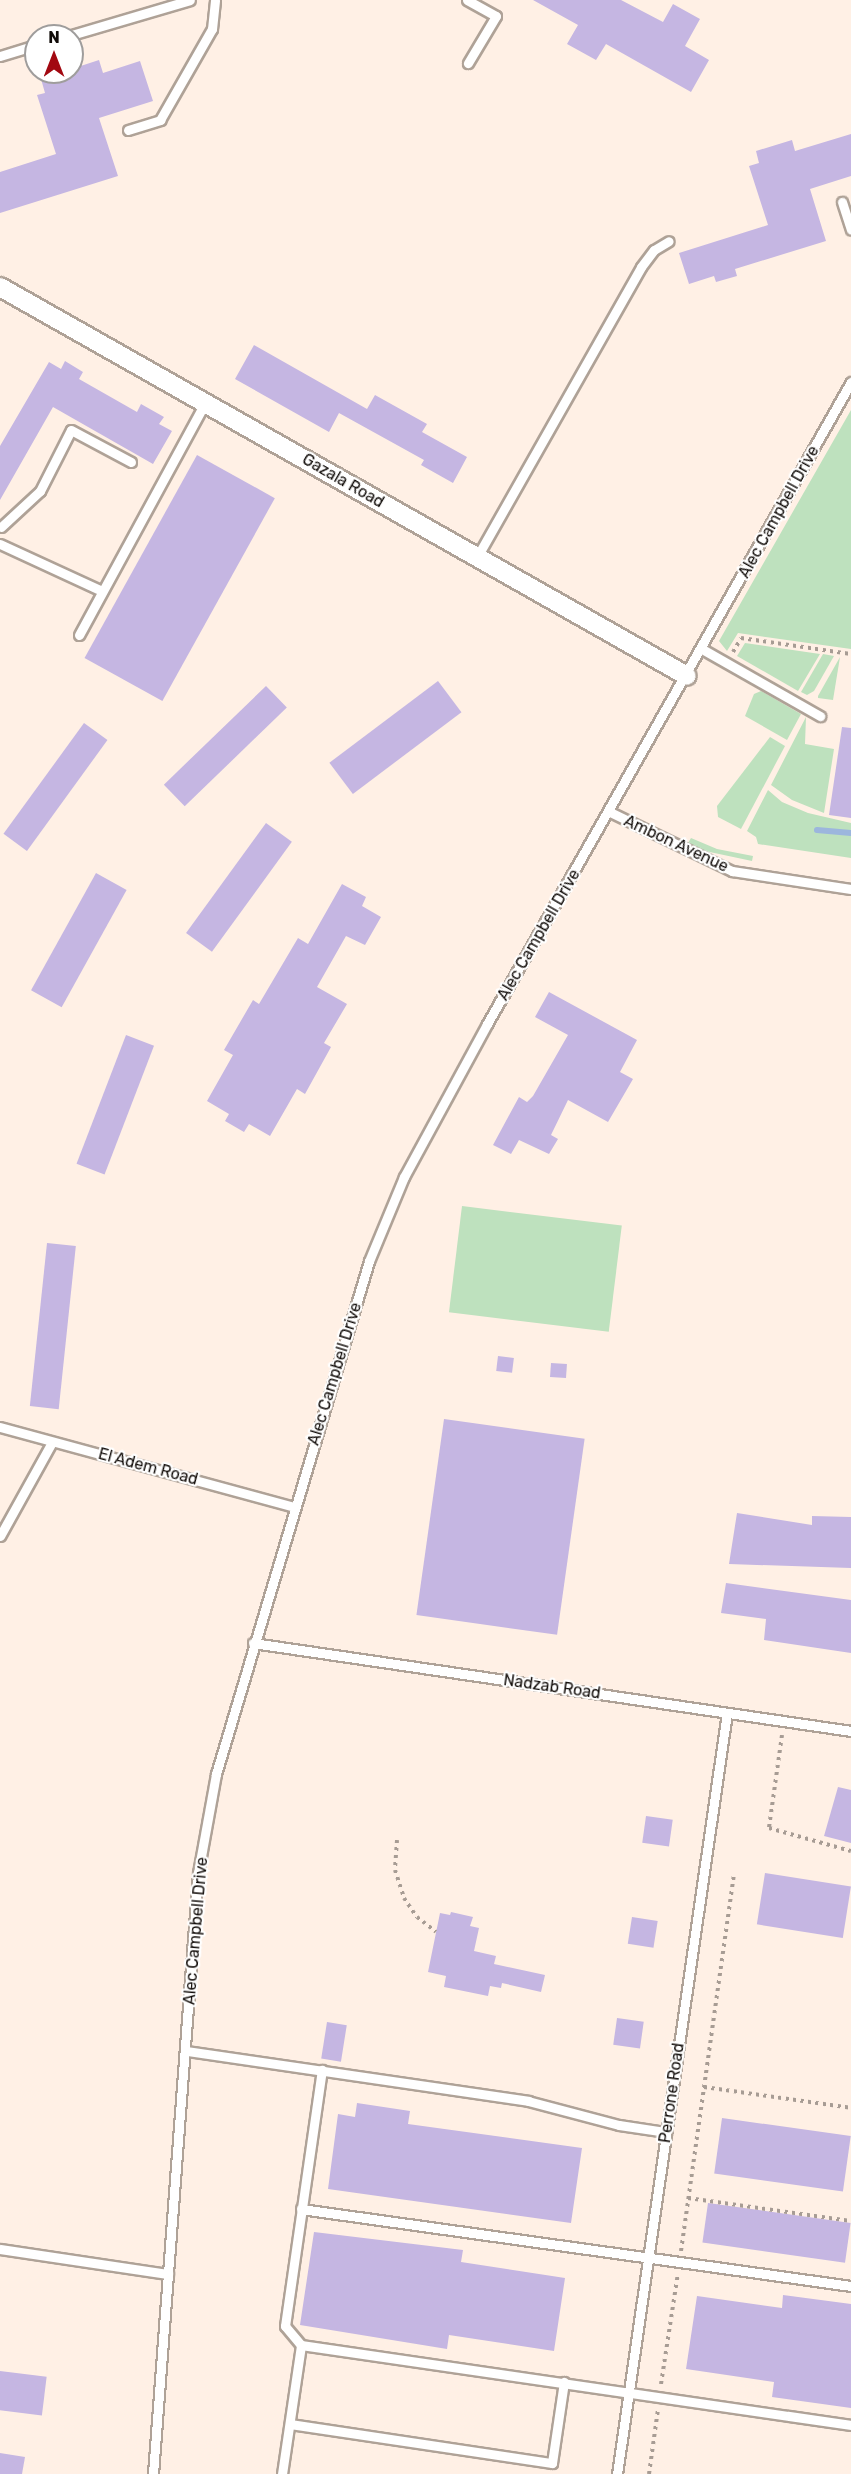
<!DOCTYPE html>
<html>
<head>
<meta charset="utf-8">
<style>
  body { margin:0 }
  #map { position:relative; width:851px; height:2474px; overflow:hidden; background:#fff0e5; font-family:Rubik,sans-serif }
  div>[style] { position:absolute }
  .green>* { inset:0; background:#bee1be; transform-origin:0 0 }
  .stream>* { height:6px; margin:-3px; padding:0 3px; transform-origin:3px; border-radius:3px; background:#9cb6dd }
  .building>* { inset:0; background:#c5b6e2; transform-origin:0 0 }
  .path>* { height:4px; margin-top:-2px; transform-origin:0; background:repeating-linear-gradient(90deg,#a79c94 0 3px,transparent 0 7.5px) }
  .roads { filter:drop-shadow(2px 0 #afa297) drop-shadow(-2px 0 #afa297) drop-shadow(0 2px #afa297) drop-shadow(0 -2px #afa297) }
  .service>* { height:9px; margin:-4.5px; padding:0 4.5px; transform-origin:4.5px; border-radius:4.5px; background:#fff }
  .minor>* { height:18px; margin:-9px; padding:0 9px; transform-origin:9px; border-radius:9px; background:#fff }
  span { translate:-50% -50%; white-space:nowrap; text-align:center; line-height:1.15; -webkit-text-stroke:4.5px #fff; paint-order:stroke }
  .street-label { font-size:16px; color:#100b08 }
  .north { position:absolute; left:24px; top:24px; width:60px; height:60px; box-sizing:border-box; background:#fff; border:2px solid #9f9d9c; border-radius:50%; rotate:0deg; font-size:16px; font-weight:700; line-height:24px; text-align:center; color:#100b08 }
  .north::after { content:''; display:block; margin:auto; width:21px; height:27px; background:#a20811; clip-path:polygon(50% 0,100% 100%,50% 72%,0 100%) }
</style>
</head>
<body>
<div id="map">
  <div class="green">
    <i style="clip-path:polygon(851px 410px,851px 649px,738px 633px,727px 651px,719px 641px)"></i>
    <i style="clip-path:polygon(745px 643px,820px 654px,798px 691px,737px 656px)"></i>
    <i style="clip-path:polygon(823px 654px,834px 656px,814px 691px,807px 695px,801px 692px)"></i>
    <i style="clip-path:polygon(840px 657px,833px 700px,818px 698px,818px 696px)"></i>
    <i style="clip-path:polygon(761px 691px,801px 714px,787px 740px,745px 716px,754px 694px)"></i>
    <i style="clip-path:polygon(806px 717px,805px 744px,834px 749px,824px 813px,792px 800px,771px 785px)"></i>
    <i style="clip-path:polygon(770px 737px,785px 746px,741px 829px,718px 817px,717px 806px)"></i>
    <i style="clip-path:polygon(768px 790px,782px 802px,808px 813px,851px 823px,851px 858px,758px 844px,756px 837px,747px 831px)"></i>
    <i style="clip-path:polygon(691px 838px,717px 849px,753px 856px,752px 861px,705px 851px,688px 843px)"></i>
    <i style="left:462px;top:1206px;width:161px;height:107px;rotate:7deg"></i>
  </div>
  <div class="stream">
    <i style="left:817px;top:830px;width:34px;rotate:5deg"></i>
  </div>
  <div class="building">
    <i style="clip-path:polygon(533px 0,621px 0,663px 22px,673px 4px,700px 19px,685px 46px,709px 60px,691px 92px,606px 44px,596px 60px,567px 44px,578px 25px)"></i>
    <i style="clip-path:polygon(99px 60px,103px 73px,140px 61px,153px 101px,99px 118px,118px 176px,0 213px,0 172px,56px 154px,37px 95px,45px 93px,41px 79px)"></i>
    <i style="clip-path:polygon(851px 134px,851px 176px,810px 189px,826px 241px,735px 269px,737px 276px,716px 282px,714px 276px,689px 284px,679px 253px,768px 225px,749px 166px,759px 163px,756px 151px,792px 140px,795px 151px)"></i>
    <i style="clip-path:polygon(254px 345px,367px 409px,375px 395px,427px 424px,422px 432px,467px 457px,453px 483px,421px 465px,424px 460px,339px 413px,329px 432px,235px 379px)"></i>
    <i style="clip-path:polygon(65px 361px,83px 372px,79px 379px,137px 412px,141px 404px,164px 417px,159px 424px,172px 431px,153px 464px,53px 407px,0 500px,0 446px,49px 362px,61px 369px)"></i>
    <i style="left:197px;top:455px;width:89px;height:232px;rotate:29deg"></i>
    <i style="left:438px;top:681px;width:39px;height:136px;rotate:53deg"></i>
    <i style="left:266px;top:686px;width:30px;height:142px;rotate:46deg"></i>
    <i style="left:84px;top:723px;width:29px;height:137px;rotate:36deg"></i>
    <i style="clip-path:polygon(842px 727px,851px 728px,851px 818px,829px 815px)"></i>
    <i style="left:266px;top:823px;width:32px;height:136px;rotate:36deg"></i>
    <i style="left:96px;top:873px;width:35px;height:134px;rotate:29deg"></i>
    <i style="clip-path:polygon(342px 884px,366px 897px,362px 906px,381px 917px,365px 945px,346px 936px,317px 987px,347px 1004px,324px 1043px,331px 1047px,305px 1094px,297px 1089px,270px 1136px,249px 1124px,244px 1132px,225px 1121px,229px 1114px,207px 1101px,233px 1055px,224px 1050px,253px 1000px,259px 1004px,298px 938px,308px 944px)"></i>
    <i style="clip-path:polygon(549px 992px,637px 1040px,620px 1072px,633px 1079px,608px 1122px,568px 1100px,551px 1135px,558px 1139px,549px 1154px,519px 1140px,511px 1154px,493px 1145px,519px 1097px,527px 1102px,533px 1096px,568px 1035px,535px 1017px)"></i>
    <i style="left:126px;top:1035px;width:30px;height:138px;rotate:21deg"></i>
    <i style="left:47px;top:1243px;width:29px;height:164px;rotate:6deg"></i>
    <i style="left:498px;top:1356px;width:16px;height:15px;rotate:7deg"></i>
    <i style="left:551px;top:1363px;width:16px;height:14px;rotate:4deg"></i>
    <i style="left:444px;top:1419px;width:142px;height:198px;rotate:8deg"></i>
    <i style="clip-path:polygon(737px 1513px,812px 1525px,812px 1516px,851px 1517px,851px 1568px,729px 1564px)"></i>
    <i style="clip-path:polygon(726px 1583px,851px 1600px,851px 1653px,764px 1640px,766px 1619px,721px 1613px)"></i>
    <i style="clip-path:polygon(838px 1787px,851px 1790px,851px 1843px,824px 1836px)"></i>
    <i style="left:646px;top:1816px;width:27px;height:27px;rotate:8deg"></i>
    <i style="left:765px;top:1873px;width:87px;height:52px;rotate:9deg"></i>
    <i style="clip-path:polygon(451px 1912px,473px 1917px,470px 1926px,479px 1928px,474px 1951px,496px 1956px,494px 1964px,545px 1975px,541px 1992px,502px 1983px,501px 1988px,490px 1986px,488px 1996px,444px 1987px,446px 1976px,428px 1972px,440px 1913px,450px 1915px)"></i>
    <i style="left:632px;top:1917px;width:26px;height:27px;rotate:9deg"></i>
    <i style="left:617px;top:2018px;width:27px;height:27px;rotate:8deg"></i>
    <i style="left:327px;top:2022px;width:20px;height:37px;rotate:9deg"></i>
    <i style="clip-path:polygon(357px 2103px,410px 2111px,408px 2124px,582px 2148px,571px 2223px,328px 2189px,338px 2114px,355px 2117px)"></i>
    <i style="left:722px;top:2118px;width:130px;height:56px;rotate:8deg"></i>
    <i style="left:708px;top:2203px;width:144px;height:40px;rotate:8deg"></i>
    <i style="clip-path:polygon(314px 2232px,463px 2250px,461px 2262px,565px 2278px,554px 2351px,449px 2335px,447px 2349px,300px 2325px)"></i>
    <i style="clip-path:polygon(783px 2295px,851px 2304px,851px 2408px,772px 2397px,774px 2382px,686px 2369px,697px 2296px,782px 2308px)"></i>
    <i style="left:0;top:2371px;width:47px;height:39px;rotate:7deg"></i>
    <i style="clip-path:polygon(0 2453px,25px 2457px,22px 2474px,0 2474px)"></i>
  </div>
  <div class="path">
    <i style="left:733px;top:652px;width:16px;rotate:-60deg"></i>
    <i style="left:741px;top:638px;width:111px;rotate:8.3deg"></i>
    <i style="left:782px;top:1735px;width:94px;rotate:98deg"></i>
    <i style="left:769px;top:1828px;width:85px;rotate:15.7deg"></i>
    <i style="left:397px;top:1840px;width:30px;rotate:94deg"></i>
    <i style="left:395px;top:1870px;width:29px;rotate:72deg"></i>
    <i style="left:404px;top:1898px;width:23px;rotate:56deg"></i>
    <i style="left:417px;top:1917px;width:24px;rotate:38deg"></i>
    <i style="left:704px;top:2087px;width:148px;rotate:8.1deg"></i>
    <i style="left:688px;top:2198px;width:165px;rotate:8deg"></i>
    <i style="left:681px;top:2251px;width:381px;rotate:-82deg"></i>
    <i style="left:661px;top:2384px;width:112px;rotate:-81.3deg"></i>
    <i style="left:649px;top:2474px;width:66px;rotate:-82.1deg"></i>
  </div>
  <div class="roads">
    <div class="service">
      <i style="left:467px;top:0;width:33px;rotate:29deg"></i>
      <i style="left:496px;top:16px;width:55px;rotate:120.8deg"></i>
      <i style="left:68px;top:36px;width:127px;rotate:-16.4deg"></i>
      <i style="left:0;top:56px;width:38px;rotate:-17deg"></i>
      <i style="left:128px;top:130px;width:34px;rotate:-17deg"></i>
      <i style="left:160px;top:120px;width:105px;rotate:-60.3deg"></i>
      <i style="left:212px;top:29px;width:29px;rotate:-84deg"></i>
      <i style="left:842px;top:202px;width:29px;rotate:72deg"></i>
      <i style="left:1px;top:527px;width:53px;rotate:-42.7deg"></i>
      <i style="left:40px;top:491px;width:68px;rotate:-63.1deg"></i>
      <i style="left:71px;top:430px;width:68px;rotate:28.1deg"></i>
      <i style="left:0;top:544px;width:112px;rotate:24.7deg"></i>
      <i style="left:477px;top:557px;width:333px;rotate:-60.5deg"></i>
      <i style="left:641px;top:267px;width:21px;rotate:-53deg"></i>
      <i style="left:654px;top:250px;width:17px;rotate:-31deg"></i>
      <i style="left:79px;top:635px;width:264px;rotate:-61.5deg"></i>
      <i style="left:702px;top:649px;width:136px;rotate:29.6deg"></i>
      <i style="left:610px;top:812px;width:136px;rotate:25.8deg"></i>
      <i style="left:732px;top:871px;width:120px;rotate:8.6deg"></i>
      <i style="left:0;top:1427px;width:306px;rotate:15.2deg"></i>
      <i style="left:0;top:1536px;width:107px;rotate:-61deg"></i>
      <i style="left:253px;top:1643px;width:604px;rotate:8.37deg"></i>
      <i style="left:187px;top:2051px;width:345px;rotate:8.3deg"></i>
      <i style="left:528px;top:2101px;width:94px;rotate:14.8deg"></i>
      <i style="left:619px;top:2125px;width:48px;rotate:8.5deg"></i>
      <i style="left:301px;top:2209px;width:555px;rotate:7.97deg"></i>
      <i style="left:0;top:2249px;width:170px;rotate:8.5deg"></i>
      <i style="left:301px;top:2345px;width:556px;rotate:8.28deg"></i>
      <i style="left:290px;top:2424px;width:265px;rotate:8.5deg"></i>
      <i style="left:552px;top:2463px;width:82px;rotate:-81.6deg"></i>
      <i style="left:153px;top:2474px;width:603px;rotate:-85.72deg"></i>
      <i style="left:198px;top:1873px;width:101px;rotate:-79.7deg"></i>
      <i style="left:216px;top:1774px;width:535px;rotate:-73.39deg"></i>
      <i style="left:369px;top:1261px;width:91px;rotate:-67.4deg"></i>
      <i style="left:404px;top:1177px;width:174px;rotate:-61.5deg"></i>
      <i style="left:487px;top:1024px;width:738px;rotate:-60.45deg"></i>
      <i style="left:282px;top:2474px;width:130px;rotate:-81.6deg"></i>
      <i style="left:301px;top:2345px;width:25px;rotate:-130deg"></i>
      <i style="left:285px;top:2326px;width:259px;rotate:-81.8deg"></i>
      <i style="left:617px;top:2474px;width:769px;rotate:-81.78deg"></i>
    </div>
    <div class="minor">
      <i style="left:0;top:287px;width:789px;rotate:29.52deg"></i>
    </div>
  </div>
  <div class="street-label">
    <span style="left:343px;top:481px;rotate:30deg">Gazala Road</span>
    <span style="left:779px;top:512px;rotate:-61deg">Alec Campbell Drive</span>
    <span style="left:676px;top:844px;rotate:25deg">Ambon Avenue</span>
    <span style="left:539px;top:935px;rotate:-60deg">Alec Campbell Drive</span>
    <span style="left:335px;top:1374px;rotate:-73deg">Alec Campbell Drive</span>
    <span style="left:148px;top:1467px;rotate:15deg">El Adem Road</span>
    <span style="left:552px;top:1687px;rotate:8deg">Nadzab Road</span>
    <span style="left:196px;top:1931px;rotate:-85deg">Alec Campbell Drive</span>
    <span style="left:672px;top:2093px;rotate:-82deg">Perrone Road</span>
  </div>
  <div class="north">N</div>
</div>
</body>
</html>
